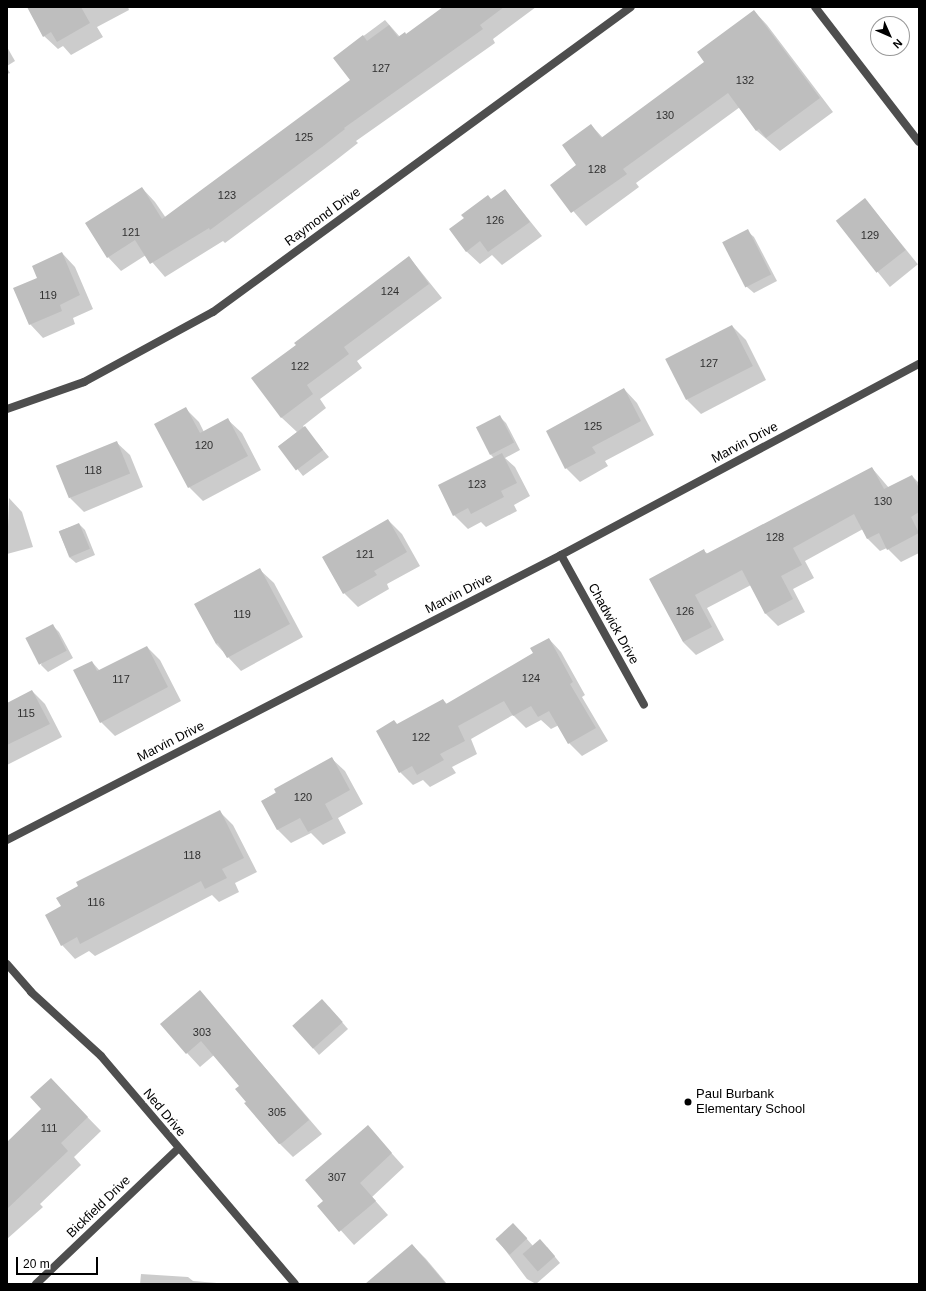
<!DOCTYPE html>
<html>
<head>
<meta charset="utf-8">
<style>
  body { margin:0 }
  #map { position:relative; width:926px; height:1291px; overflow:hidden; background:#fff; font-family:Helvetica,sans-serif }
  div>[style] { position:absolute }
  .shadow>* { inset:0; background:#0003; transform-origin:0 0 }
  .building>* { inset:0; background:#bebebe; transform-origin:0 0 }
  .minor>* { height:8px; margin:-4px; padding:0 4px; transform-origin:4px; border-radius:4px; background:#4e4e4e }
  .dots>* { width:11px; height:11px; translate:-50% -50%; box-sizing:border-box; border:2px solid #fff; border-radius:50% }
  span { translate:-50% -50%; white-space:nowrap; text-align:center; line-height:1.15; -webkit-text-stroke:3px #fff; paint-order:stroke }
  .number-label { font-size:11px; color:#303030 }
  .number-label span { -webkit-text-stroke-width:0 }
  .street-label { font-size:13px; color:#000 }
  .poi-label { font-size:13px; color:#000 }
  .left { translate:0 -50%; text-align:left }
  .frame { position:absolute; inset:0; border:8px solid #000; pointer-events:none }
  .north { position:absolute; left:870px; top:16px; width:40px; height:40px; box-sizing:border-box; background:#fff; border:1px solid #999; border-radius:50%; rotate:135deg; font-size:11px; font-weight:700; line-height:16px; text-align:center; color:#000 }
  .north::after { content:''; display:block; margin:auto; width:14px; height:18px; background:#000; clip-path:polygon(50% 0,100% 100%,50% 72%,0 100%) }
  .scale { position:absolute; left:16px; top:1257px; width:82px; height:18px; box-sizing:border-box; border:2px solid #000; border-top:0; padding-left:5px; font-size:12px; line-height:14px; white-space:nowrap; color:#000; -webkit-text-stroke:3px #fff; paint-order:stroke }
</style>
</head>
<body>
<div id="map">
  <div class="shadow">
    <i style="clip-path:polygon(28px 7px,128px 7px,129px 10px,97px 27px,103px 37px,71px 55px,63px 46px,58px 49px,44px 36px)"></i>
    <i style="clip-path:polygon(444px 7px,536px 7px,493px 39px,495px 43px,356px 141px,358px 143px,335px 161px,225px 243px,223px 241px,165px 277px,146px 255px,121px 271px,108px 257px,142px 188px,155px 202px,166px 218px,352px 80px,334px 58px,385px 20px,400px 37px,406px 35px)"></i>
    <i style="clip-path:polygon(754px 11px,767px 25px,833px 112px,780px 151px,757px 131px,740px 107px,636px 183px,639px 187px,586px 226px,551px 185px,578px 166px,591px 125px,603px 138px,706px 62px)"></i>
    <i style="clip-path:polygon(7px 47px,15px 61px,7px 66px)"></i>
    <i style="clip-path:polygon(7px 68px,10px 73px,7px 74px)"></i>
    <i style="clip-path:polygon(505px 190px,542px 236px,502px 265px,492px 255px,480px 264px,466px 251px,492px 200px)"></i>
    <i style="left:865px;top:199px;width:84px;height:36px;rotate:51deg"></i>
    <i style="clip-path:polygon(747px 231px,754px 237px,777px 281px,754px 293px,747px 287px,724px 243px)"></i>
    <i style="clip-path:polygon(62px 253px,75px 267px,93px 309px,73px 318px,75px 324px,43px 338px,30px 324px,38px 278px)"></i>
    <i style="clip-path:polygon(409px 257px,442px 298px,357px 361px,362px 368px,320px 399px,326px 408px,303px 426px,329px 457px,303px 476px,279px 446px,297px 432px,282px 418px,253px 379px)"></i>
    <i style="clip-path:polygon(732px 326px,746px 340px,766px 380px,701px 414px,687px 400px)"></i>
    <i style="clip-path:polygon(624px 389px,637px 403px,654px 435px,605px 461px,608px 466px,580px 482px,566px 468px)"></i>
    <i style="clip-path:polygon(186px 409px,199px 422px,204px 432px,228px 420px,242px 433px,261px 470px,203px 501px,189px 487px)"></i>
    <i style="clip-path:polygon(499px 416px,506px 423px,520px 450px,505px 458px,515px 467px,530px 496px,514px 505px,517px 511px,486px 527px,481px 522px,468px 529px,454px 515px,439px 486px,494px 458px,491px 455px)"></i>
    <i style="clip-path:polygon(116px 442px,130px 455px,143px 487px,84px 512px,70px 498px)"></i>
    <i style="clip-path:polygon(872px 468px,889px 488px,912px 476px,919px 483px,919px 553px,901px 562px,887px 548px,880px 551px,867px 538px,863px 529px,805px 561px,814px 578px,793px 589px,805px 612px,778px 626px,766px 614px,751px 585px,707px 608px,724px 640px,696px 655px,683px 642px,704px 551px,708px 554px)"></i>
    <i style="clip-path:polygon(9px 498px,22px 512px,33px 547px,7px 554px)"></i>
    <i style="clip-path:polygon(388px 520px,402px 534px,420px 566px,387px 584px,389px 589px,358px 607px,344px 593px)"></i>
    <i style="clip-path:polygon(79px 524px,85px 530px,95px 555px,76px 563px,69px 557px,59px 531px)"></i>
    <i style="clip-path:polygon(260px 570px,274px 583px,303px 637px,241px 671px,216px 644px)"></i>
    <i style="clip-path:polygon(53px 626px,59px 632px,73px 658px,48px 672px,41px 665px)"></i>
    <i style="clip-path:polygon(549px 639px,561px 652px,585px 695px,582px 697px,608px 741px,582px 756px,569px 743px,559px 725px,551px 729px,541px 720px,526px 728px,513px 715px,471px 739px,477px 754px,452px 767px,456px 773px,430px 787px,423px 780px,413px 785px,400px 772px,398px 725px,443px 700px,448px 705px,534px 653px)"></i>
    <i style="clip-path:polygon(147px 647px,160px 660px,181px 701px,115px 736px,101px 722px,92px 662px,100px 671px)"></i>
    <i style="clip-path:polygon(32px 691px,45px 704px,62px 737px,7px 765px,7px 704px)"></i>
    <i style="clip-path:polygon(331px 758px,345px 771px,363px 804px,338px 818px,346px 833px,323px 845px,311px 833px,291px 843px,278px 830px,262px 801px)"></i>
    <i style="clip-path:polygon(220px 812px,233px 825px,257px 872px,235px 883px,239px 892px,219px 902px,212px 895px,95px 956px,89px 951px,75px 959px,62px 945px,62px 907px)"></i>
    <i style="clip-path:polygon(200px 992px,322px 1134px,293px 1157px,280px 1144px,248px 1102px,240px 1086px,214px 1055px,200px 1067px,187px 1053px)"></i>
    <i style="clip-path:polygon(329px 1007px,348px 1029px,319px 1055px,313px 1048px)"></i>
    <i style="clip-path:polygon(64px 1093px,101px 1131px,74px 1157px,81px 1165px,40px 1204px,43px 1207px,7px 1239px,7px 1145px,43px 1109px)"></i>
    <i style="clip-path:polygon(368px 1127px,404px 1167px,372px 1197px,388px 1215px,354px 1245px,319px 1206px,324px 1201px)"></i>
    <i style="clip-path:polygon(520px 1231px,533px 1246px,547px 1247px,560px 1263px,536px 1284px,527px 1279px,496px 1238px)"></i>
    <i style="clip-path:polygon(412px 1245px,426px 1259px,447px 1284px,388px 1284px)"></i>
    <i style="clip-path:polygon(141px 1274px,188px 1277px,193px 1281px,229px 1284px,140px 1284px)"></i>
  </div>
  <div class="building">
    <i style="clip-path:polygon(27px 7px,81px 7px,90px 23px,57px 42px,51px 32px,43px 37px)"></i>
    <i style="clip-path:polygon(443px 7px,504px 7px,480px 25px,483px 29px,344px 128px,345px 129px,322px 147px,210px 230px,209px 228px,150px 264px,135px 240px,107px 258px,85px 223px,142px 187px,162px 219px,350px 80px,333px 58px,363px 35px,367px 41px,389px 25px,398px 37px,405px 32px,406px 34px)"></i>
    <i style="clip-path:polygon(754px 10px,820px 98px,766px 138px,759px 129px,756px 131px,728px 93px,623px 169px,627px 174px,571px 213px,550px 185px,576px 165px,562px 145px,591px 124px,601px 138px,704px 62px,697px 52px)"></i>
    <i style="clip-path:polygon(505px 189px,530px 222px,488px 252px,480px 241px,466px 252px,449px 229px,464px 218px,461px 215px,488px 195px,491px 199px)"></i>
    <i style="left:865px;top:198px;width:66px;height:37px;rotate:52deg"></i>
    <i style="left:748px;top:229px;width:51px;height:29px;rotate:63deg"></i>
    <i style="clip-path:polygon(62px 252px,80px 295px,60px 305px,62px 311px,29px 325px,13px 288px,37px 278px,32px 266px)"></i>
    <i style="clip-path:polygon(409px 256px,429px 284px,344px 347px,349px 354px,307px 385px,313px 394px,281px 418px,251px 378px,296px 345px,294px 343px)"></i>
    <i style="left:732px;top:325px;width:46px;height:75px;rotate:63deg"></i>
    <i style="clip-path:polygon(624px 388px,641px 421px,592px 447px,596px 453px,565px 469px,546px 431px)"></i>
    <i style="clip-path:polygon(186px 407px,200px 433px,228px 418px,248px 456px,188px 488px,154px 424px)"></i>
    <i style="left:500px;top:415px;width:31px;height:27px;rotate:63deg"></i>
    <i style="left:305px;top:426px;width:30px;height:34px;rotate:53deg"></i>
    <i style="left:117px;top:441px;width:35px;height:66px;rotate:68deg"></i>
    <i style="clip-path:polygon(502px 453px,517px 483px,501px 491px,504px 497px,471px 514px,468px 508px,453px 516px,438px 485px)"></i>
    <i style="clip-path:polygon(872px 467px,884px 489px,912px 475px,919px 488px,919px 512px,911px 517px,919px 533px,887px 550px,879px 533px,867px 539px,854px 514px,793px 548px,802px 565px,781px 576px,793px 599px,765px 614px,742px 570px,695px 595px,712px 627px,683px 642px,649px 579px,704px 549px,706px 554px)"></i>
    <i style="clip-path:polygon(388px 519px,407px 552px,374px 571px,377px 575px,343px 594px,322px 557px)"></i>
    <i style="left:79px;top:523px;width:28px;height:22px;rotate:67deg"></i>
    <i style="clip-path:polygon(260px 568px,290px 624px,227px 658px,218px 643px,216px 644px,194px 604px)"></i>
    <i style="left:53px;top:624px;width:30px;height:31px;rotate:63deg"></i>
    <i style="clip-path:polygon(549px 638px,573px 682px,570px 684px,596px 728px,568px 744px,549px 711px,538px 717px,531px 706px,513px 716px,504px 701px,458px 726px,465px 741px,440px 754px,444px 760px,417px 775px,412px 766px,399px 773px,376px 731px,394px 720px,397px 724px,443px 699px,446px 704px,533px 653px,530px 648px)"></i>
    <i style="clip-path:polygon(147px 646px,168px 687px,100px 723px,73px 670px,92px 661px,97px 671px)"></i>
    <i style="clip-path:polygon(32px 690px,50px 724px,7px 745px,7px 703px)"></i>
    <i style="clip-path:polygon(332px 757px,350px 790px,325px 804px,333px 819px,308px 832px,300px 818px,277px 830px,261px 801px,276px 793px,274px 789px)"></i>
    <i style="clip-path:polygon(220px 810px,244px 858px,222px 869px,227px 878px,205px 889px,201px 881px,80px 944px,77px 937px,61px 946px,45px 915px,61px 906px,56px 898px,78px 886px,76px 882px)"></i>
    <i style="clip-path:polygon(200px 990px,309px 1120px,282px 1143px,279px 1144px,244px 1103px,246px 1102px,235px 1089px,239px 1086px,201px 1041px,186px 1054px,160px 1024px)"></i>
    <i style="left:322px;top:999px;width:31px;height:40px;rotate:48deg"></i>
    <i style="clip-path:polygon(51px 1078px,88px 1117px,61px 1143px,68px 1151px,7px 1209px,7px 1142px,41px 1109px,30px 1097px)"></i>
    <i style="clip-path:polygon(368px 1125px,392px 1153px,360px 1183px,376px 1201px,339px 1232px,317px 1206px,323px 1201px,305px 1180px)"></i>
    <i style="left:513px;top:1223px;width:21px;height:24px;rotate:47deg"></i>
    <i style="left:540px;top:1239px;width:23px;height:23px;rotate:49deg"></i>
    <i style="clip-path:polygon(412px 1244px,446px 1284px,365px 1284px)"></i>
  </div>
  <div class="minor">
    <i style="left:815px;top:7px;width:170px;rotate:52.4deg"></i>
    <i style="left:7px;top:409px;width:82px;rotate:-19.3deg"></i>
    <i style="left:84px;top:382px;width:147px;rotate:-28.5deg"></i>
    <i style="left:213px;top:312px;width:517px;rotate:-36.12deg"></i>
    <i style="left:561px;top:555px;width:171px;rotate:61deg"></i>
    <i style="left:7px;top:840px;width:623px;rotate:-27.22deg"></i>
    <i style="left:561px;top:555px;width:406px;rotate:-28.1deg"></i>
    <i style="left:7px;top:964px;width:37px;rotate:49deg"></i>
    <i style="left:31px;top:992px;width:95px;rotate:42.4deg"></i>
    <i style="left:101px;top:1056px;width:299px;rotate:49.6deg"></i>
    <i style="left:36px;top:1284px;width:197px;rotate:-43.6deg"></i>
  </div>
  <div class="dots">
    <i style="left:688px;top:1102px;background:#000"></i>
  </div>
  <div class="number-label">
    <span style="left:381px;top:68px">127</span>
    <span style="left:745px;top:80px">132</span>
    <span style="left:665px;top:115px">130</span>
    <span style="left:304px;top:137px">125</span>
    <span style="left:597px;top:169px">128</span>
    <span style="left:227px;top:195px">123</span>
    <span style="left:495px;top:220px">126</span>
    <span style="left:131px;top:232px">121</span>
    <span style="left:870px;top:235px">129</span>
    <span style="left:390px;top:291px">124</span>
    <span style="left:48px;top:295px">119</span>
    <span style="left:709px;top:363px">127</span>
    <span style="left:300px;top:366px">122</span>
    <span style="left:593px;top:426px">125</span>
    <span style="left:204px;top:445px">120</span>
    <span style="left:93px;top:470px">118</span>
    <span style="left:477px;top:484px">123</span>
    <span style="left:883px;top:501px">130</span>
    <span style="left:775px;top:537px">128</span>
    <span style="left:365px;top:554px">121</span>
    <span style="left:685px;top:611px">126</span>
    <span style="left:242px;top:614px">119</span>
    <span style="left:531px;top:678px">124</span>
    <span style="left:121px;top:679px">117</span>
    <span style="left:26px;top:713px">115</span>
    <span style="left:421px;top:737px">122</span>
    <span style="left:303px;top:797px">120</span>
    <span style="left:192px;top:855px">118</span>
    <span style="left:96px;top:902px">116</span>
    <span style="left:202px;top:1032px">303</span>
    <span style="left:277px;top:1112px">305</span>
    <span style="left:49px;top:1128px">111</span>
    <span style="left:337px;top:1177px">307</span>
  </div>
  <div class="street-label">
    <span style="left:323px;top:217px;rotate:-36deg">Raymond Drive</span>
    <span style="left:745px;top:443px;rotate:-28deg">Marvin Drive</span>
    <span style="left:459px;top:594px;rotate:-27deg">Marvin Drive</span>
    <span style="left:613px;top:624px;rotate:61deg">Chadwick Drive</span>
    <span style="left:171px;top:742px;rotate:-27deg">Marvin Drive</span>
    <span style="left:164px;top:1113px;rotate:50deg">Ned Drive</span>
    <span style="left:99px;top:1207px;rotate:-44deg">Bickfield Drive</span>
  </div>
  <div class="poi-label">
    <span class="left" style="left:696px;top:1102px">Paul Burbank<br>Elementary School</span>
  </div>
  <div class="frame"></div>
  <div class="north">N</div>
  <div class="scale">20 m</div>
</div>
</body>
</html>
